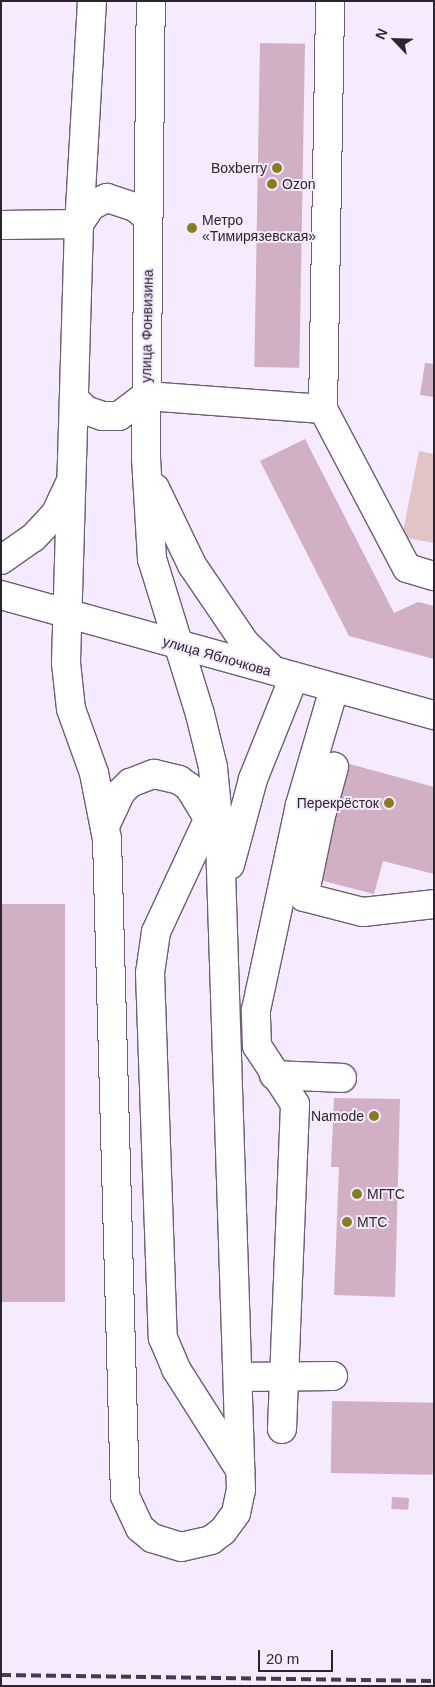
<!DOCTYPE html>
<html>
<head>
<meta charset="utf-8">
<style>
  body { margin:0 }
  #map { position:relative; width:435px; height:1687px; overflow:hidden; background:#f5eafe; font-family:Arial,sans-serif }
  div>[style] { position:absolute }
  .green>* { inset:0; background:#e2c3c6 }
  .building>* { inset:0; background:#d1afc4; transform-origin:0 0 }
  .roads { filter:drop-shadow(1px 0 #6b5f74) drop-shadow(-1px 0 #6b5f74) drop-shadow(0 1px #6b5f74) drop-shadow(0 -1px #6b5f74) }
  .minor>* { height:28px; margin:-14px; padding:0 14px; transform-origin:14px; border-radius:14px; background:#fff }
  .rail>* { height:4px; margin-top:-2px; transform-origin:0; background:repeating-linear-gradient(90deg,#443d49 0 10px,transparent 0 15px) }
  .dots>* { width:14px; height:14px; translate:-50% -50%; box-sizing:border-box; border:2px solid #f5eafe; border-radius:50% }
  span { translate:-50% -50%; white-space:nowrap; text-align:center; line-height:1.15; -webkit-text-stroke:4px #f5eafe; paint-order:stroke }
  .poi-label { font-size:14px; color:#2b252f }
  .right { translate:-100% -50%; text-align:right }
  .left { translate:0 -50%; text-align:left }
  .street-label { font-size:14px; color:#2b252f }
  .frame { position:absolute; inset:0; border:2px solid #2b252f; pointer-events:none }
  .north { position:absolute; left:370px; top:15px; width:50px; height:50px; -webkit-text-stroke:4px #f5eafe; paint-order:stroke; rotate:294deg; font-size:14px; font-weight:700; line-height:20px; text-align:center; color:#2b252f }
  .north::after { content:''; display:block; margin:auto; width:18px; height:22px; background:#2b252f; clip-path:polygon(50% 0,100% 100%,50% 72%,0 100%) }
  .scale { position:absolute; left:258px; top:1650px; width:75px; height:22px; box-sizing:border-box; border:2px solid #2b252f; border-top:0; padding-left:6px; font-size:15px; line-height:18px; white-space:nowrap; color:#2b252f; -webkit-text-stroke:4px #f5eafe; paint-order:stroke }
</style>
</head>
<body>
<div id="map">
  <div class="green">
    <i style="clip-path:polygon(419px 451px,434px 454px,434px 543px,402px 537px)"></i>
  </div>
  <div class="building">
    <i style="left:260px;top:43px;width:45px;height:324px;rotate:1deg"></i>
    <i style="clip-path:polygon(425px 363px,434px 364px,434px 397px,420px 395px)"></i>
    <i style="clip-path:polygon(305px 439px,394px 613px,418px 602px,434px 606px,434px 659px,349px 636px,260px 461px)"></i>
    <i style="clip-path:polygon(346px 763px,434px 787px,434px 874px,383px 861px,374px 894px,316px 879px)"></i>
    <i style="left:65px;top:904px;width:398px;height:64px;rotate:90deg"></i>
    <i style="clip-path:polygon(334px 1098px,400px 1099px,395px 1297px,334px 1295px,339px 1167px,331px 1167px)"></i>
    <i style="left:332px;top:1401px;width:102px;height:72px;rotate:1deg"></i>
    <i style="left:392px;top:1497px;width:17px;height:12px;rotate:3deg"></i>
  </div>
  <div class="roads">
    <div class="minor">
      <i style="left:92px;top:1px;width:223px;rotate:93.3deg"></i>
      <i style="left:79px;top:224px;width:439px;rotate:91.7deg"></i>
      <i style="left:66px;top:663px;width:46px;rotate:83.8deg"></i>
      <i style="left:71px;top:709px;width:68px;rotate:70.2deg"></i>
      <i style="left:94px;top:773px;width:67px;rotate:78.9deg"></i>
      <i style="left:107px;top:839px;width:657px;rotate:88.43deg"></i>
      <i style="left:125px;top:1496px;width:35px;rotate:65deg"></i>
      <i style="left:140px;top:1528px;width:16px;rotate:40deg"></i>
      <i style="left:152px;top:1538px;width:30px;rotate:17deg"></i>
      <i style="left:181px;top:1547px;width:31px;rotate:-13deg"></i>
      <i style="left:211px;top:1540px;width:15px;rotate:-37deg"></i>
      <i style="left:223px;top:1531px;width:22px;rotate:-54deg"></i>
      <i style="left:236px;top:1513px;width:24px;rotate:-78deg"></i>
      <i style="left:241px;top:1490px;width:651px;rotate:-91.85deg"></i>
      <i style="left:220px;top:839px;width:72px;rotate:-95.6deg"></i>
      <i style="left:213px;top:767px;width:55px;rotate:-103.8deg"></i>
      <i style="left:200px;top:714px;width:162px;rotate:-107.2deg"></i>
      <i style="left:152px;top:559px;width:101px;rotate:-93.4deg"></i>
      <i style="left:146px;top:458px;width:457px;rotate:-89.4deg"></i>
      <i style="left:1px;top:225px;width:78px;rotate:-0.7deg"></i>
      <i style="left:79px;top:224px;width:22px;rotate:-56deg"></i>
      <i style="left:91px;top:206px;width:18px;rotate:-27deg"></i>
      <i style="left:107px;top:198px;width:29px;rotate:18deg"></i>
      <i style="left:135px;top:207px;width:17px;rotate:40deg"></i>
      <i style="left:74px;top:398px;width:16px;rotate:47deg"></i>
      <i style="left:85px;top:410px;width:18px;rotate:19deg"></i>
      <i style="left:102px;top:416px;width:17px"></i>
      <i style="left:119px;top:416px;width:34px;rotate:-37deg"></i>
      <i style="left:146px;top:396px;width:177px;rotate:4.2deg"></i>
      <i style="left:323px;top:409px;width:180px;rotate:62.2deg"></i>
      <i style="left:407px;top:568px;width:28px;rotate:17deg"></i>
      <i style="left:323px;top:409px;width:408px;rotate:-89deg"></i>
      <i style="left:155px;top:488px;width:85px;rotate:64.3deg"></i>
      <i style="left:192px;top:565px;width:94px;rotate:55.8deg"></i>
      <i style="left:245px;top:643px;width:37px;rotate:44deg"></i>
      <i style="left:1px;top:560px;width:39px;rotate:-35deg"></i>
      <i style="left:33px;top:538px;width:34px;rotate:-47deg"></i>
      <i style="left:56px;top:513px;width:31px;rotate:-65deg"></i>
      <i style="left:1px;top:595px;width:449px;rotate:15.5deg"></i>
      <i style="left:300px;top:805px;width:23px;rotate:15deg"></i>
      <i style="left:322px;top:811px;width:88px;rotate:101.8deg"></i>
      <i style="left:304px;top:897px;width:61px;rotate:14.3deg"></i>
      <i style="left:363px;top:912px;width:71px;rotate:-6.4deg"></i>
      <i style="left:214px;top:807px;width:138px;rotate:114.9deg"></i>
      <i style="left:156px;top:932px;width:41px;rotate:98.3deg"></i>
      <i style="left:150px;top:973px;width:365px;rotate:88deg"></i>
      <i style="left:163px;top:1338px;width:34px;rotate:67deg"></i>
      <i style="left:176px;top:1369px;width:120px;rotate:57.6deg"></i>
      <i style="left:322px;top:811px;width:46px;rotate:-74.7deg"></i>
      <i style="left:106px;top:824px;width:35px;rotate:-65deg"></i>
      <i style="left:121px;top:792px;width:13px;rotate:-45deg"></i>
      <i style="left:130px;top:783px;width:26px;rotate:-21deg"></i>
      <i style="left:154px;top:774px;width:26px;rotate:13deg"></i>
      <i style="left:179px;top:780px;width:12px;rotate:35deg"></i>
      <i style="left:189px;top:787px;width:52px;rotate:58.5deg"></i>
      <i style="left:230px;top:865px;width:89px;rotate:-75deg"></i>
      <i style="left:253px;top:779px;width:110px;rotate:-68.1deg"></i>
      <i style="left:274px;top:1075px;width:68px;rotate:2.5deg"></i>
      <i style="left:238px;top:1377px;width:95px;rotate:-0.6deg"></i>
      <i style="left:282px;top:1429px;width:325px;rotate:-87.7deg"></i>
      <i style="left:295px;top:1104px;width:69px;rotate:-123.2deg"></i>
      <i style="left:257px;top:1046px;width:36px;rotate:-92deg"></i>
      <i style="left:256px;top:1010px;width:210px;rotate:-77.9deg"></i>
      <i style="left:300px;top:805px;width:121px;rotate:-73.7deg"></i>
    </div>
  </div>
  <div class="rail">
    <i style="left:1px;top:1675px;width:433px;rotate:0.8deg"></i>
  </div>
  <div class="dots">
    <i style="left:277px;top:168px;background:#887c22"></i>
    <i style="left:272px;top:184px;background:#887c22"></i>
    <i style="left:192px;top:228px;background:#887c22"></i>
    <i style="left:389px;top:803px;background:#887c22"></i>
    <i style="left:374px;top:1116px;background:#887c22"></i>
    <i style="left:357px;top:1194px;background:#887c22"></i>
    <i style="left:347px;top:1222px;background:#887c22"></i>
  </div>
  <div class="poi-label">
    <span class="right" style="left:267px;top:168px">Boxberry</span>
    <span class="left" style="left:282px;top:184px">Ozon</span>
    <span class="left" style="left:202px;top:228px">Метро<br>«Тимирязевская»</span>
    <span class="right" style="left:379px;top:803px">Перекрёсток</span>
    <span class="right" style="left:364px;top:1116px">Namode</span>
    <span class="left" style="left:367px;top:1194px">МГТС</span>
    <span class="left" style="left:357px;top:1222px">МТС</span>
  </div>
  <div class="street-label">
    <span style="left:147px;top:326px;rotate:-89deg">улица Фонвизина</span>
    <span style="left:217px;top:656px;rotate:16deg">улица Яблочкова</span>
  </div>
  <div class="frame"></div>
  <div class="north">N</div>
  <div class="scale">20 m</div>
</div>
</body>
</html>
